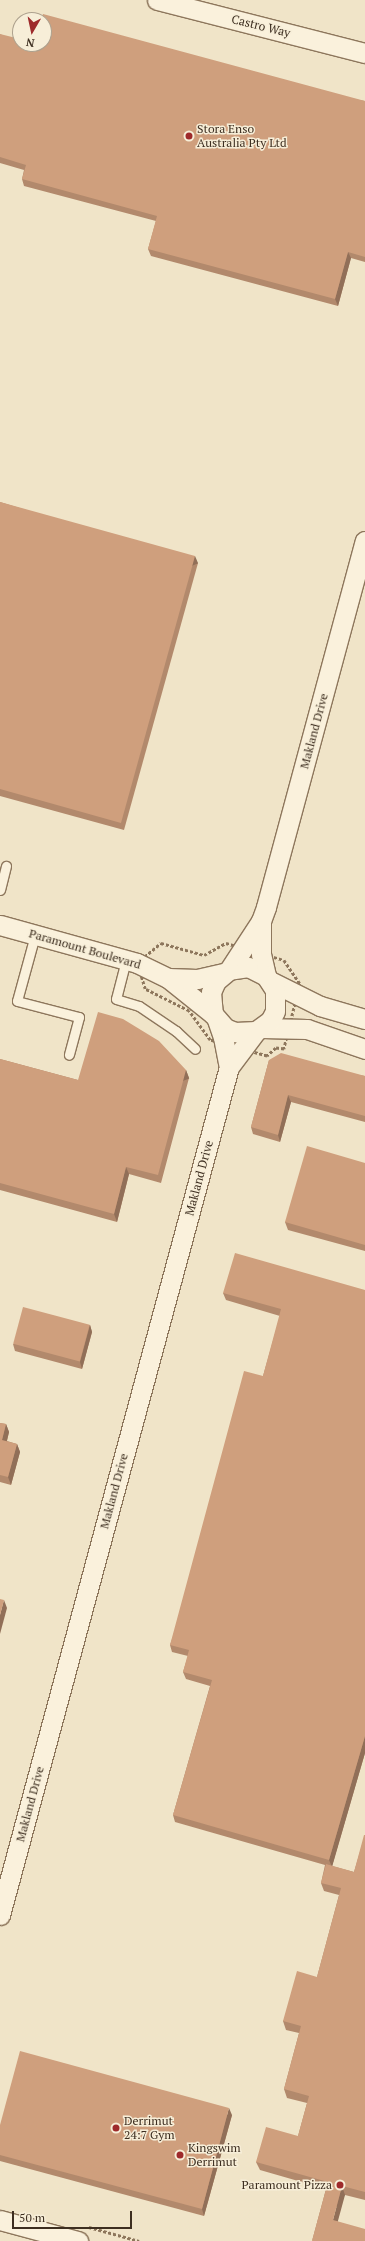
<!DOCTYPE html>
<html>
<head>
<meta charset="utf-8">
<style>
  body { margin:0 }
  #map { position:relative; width:365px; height:2241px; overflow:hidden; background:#f0e4c8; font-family:"PT Serif",serif }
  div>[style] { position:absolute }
  .path>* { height:2.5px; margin-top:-1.25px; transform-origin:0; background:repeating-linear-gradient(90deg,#8d765c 0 3px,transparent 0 5px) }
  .roads { filter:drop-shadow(1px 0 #8d765c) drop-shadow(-1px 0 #8d765c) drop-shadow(0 1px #8d765c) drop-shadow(0 -1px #8d765c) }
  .lane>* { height:9px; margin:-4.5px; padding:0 4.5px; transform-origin:4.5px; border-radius:4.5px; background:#faf1dc }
  .street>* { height:19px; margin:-9.5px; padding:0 9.5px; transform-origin:9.5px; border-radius:9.5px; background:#faf1dc }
  .wall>* { inset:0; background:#b2896c }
  .shaded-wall>* { inset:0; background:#916f58; transform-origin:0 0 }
  .building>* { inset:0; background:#cf9f7d; transform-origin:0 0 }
  .dots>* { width:11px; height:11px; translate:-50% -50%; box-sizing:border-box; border:2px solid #f7eed8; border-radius:50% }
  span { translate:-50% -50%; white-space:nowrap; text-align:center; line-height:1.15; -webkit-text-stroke:3px #f7eed8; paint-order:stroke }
  .street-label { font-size:12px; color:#3d2e20 }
  .poi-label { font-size:12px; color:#3d2e20 }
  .left { translate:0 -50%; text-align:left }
  .right { translate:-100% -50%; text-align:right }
  .north { position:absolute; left:12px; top:12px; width:40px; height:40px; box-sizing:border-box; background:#f7eed8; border:1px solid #ada18e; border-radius:50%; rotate:189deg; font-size:11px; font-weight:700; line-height:16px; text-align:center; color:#3d2e20 }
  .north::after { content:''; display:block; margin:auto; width:14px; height:18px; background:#9e2a2b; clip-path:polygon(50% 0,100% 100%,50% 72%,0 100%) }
  .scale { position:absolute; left:12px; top:2211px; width:120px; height:18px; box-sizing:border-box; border:2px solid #3d2e20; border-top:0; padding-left:5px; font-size:12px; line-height:14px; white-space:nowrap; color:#3d2e20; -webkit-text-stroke:3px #f7eed8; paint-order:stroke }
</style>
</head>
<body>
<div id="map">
  <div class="path">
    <i style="left:161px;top:943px;width:45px;rotate:15.6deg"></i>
    <i style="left:204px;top:955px;width:25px;rotate:-29deg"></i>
    <i style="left:226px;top:943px;width:60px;rotate:16.3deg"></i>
    <i style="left:284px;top:960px;width:29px;rotate:56deg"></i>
    <i style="left:300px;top:984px;width:67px;rotate:103.8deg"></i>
    <i style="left:284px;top:1049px;width:8px;rotate:-173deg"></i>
    <i style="left:276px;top:1048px;width:12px;rotate:138deg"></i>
    <i style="left:267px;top:1056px;width:59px;rotate:-164.3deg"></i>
    <i style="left:210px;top:1040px;width:36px;rotate:-126deg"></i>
    <i style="left:189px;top:1011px;width:49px;rotate:-153.4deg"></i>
    <i style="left:145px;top:989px;width:27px;rotate:-107deg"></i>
    <i style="left:137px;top:963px;width:31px;rotate:-40deg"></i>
    <i style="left:89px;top:2227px;width:52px;rotate:15.6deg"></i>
  </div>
  <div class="roads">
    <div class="lane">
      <i style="left:0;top:890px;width:25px;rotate:-76deg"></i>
      <i style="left:35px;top:935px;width:68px;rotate:105.3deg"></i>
      <i style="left:17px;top:1001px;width:64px;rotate:14.5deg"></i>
      <i style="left:79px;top:1017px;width:39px;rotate:105deg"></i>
      <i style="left:126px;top:960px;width:40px;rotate:104.4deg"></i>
      <i style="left:116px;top:999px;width:24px;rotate:17deg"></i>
      <i style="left:139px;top:1006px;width:45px;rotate:34deg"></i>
      <i style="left:176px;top:1031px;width:26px;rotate:43deg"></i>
    </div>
    <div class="street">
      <i style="left:157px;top:0;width:215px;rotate:14.3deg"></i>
      <i style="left:261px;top:921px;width:33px;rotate:90deg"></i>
      <i style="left:261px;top:954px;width:23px;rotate:77deg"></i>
      <i style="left:0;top:925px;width:142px;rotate:15.5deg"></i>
      <i style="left:137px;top:963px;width:34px;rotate:26deg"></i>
      <i style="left:168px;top:978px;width:58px;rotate:38.7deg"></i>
      <i style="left:229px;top:970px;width:59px;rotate:-56.9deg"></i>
      <i style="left:261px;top:921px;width:15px;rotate:-70deg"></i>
      <i style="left:266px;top:907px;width:379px;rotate:-74.9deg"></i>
      <i style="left:168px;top:978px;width:29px;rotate:2deg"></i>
      <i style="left:197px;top:979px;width:27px;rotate:-13deg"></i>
      <i style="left:270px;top:981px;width:56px;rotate:26.6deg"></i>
      <i style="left:320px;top:1006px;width:47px;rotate:16.1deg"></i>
      <i style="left:217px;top:1020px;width:18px;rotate:71deg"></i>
      <i style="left:223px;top:1037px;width:31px;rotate:79deg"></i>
      <i style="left:262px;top:1028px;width:45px;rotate:1.3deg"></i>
      <i style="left:307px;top:1029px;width:61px;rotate:19deg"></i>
      <i style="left:0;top:1915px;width:878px;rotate:-74.89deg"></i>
      <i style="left:229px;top:1067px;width:45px;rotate:-53.1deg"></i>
      <i style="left:256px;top:1031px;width:17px;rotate:-36deg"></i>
      <i style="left:270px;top:1021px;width:11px;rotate:-63deg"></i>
      <i style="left:275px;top:1011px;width:21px;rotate:-90deg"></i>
      <i style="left:275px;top:990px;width:17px;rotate:-123deg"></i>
      <i style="left:266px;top:976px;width:20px;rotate:-153deg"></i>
      <i style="left:248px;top:967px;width:19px;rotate:171deg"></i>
      <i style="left:229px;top:970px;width:17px;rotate:140deg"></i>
      <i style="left:216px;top:981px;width:12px;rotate:114deg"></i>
      <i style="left:211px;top:992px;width:22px;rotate:85deg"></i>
      <i style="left:213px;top:1014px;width:18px;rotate:49deg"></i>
      <i style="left:225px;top:1028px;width:11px;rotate:22deg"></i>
      <i style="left:235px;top:1032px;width:21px;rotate:-3deg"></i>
      <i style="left:0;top:2220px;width:81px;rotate:15.1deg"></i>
    </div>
  </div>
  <div class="wall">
    <i style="clip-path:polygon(0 34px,20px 44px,365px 101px,365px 262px,351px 258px,338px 306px,151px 256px,148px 249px,156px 221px,24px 186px,22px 179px,24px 170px,0 163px)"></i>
    <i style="clip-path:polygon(0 502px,198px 563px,124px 830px,0 796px)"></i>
    <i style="clip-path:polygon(0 1059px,78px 1080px,186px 1070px,189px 1078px,161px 1183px,129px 1174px,117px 1222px,0 1190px)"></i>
    <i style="clip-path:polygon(269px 1060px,365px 1076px,365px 1122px,291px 1102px,280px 1142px,253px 1134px,251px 1127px)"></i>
    <i style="clip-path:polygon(365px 1163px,365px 1251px,288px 1230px,285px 1222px)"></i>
    <i style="clip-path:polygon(365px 1290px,365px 1753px,332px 1866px,354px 1872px,365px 1835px,365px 2200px,345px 2195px,312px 2241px,326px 2189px,260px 2170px,256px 2162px,298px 2136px,307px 2103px,287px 2098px,284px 2089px,299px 2033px,286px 2030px,283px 2021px,317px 1977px,339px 1895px,324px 1891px,321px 1883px,325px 1865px,175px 1822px,173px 1815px,210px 1686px,186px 1679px,183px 1672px,188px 1656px,172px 1652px,170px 1645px,263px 1376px,280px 1316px,226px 1300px,223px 1293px)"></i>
    <i style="clip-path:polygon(90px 1325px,92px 1332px,82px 1369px,15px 1351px,13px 1344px)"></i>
    <i style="clip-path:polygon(0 1423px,6px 1424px,9px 1432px,7px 1441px,17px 1444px,20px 1452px,11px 1485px,0 1482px)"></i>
    <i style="clip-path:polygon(232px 2115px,204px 2216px,0 2161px,0 2125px)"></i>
  </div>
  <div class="shaded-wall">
    <i style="clip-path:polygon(348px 252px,351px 258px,338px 306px,335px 299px)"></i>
    <i style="left:195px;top:556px;width:8px;height:277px;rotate:67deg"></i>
    <i style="left:186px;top:1070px;width:9px;height:109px;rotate:69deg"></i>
    <i style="clip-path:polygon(288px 1095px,291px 1102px,280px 1142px,278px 1135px)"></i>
    <i style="clip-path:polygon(126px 1167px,129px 1174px,117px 1222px,114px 1214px)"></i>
    <i style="clip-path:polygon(90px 1325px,92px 1332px,82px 1369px,80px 1362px)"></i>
    <i style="clip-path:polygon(6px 1424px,9px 1432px,5px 1448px,2px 1440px)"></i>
    <i style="clip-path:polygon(17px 1444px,20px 1452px,11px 1485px,8px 1477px)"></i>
    <i style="clip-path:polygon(4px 1600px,7px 1608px,0 1634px,0 1615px)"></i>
    <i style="clip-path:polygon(365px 1736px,365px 1753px,332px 1867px,329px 1860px)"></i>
    <i style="clip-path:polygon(229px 2108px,232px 2115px,204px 2216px,202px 2209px)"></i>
    <i style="clip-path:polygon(342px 2186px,345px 2195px,336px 2228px,333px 2220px)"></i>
  </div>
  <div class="building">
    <i style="clip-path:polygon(43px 14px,365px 101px,365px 257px,348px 252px,335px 299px,148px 249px,157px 216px,22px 179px,26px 165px,0 157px,0 34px,20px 39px,20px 44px,44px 44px,44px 20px,41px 20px)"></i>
    <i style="clip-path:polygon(0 502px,195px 556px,121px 823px,0 789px)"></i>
    <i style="clip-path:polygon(98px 1012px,123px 1019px,159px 1041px,186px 1070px,158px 1175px,126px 1167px,114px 1214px,0 1183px,0 1059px,78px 1080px)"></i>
    <i style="clip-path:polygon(281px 1053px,365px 1076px,365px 1116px,288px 1095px,278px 1135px,251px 1127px,269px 1060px)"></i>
    <i style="clip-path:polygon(307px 1146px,365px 1163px,365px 1245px,285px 1222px)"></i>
    <i style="clip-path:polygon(235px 1253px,365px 1290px,365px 1736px,329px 1860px,173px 1815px,212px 1680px,183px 1672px,189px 1650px,170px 1645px,244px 1371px,263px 1376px,281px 1309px,223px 1293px)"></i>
    <i style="left:23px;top:1307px;width:69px;height:38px;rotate:15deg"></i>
    <i style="clip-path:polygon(0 1423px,6px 1424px,2px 1440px,17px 1444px,8px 1477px,0 1475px)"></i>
    <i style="clip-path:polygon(0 1599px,4px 1600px,0 1615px)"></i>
    <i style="clip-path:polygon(364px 1835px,365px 1835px,365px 2192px,342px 2186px,333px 2220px,365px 2229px,365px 2241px,312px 2241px,328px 2182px,256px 2162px,266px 2127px,298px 2136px,309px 2096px,284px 2089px,301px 2026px,283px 2021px,297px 1971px,317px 1977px,341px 1888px,321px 1883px,326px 1864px,354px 1872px)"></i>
    <i style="clip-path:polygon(20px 2051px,229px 2108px,202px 2209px,0 2155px,0 2125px)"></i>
  </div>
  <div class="dots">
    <i style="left:189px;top:136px;background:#9e2a2b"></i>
    <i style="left:116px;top:2128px;background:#9e2a2b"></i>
    <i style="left:180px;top:2155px;background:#9e2a2b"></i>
    <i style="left:340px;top:2185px;background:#9e2a2b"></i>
  </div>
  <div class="street-label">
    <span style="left:261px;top:26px;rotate:14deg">Castro Way</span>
    <span style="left:314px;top:731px;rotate:-75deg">Makland Drive</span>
    <span style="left:85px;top:949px;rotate:16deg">Paramount Boulevard</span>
    <span style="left:199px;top:1178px;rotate:-75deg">Makland Drive</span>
    <span style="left:114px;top:1491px;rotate:-75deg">Makland Drive</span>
    <span style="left:30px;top:1804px;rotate:-75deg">Makland Drive</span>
  </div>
  <div class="poi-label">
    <span class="left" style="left:197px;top:136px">Stora Enso<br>Australia Pty Ltd</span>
    <span class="left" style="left:124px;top:2128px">Derrimut<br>24:7 Gym</span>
    <span class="left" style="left:188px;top:2155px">Kingswim<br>Derrimut</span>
    <span class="right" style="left:332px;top:2185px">Paramount Pizza</span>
  </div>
  <div class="north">N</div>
  <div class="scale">50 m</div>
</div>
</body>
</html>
